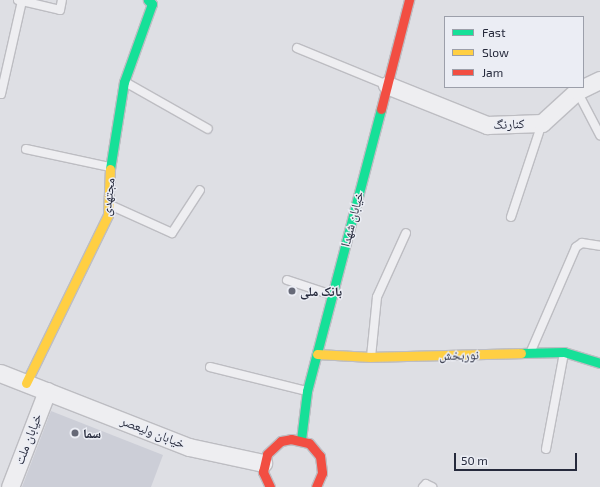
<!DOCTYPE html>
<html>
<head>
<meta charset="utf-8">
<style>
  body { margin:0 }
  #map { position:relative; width:600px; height:487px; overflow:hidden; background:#dedfe4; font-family:"Exo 2","Noto Naskh Arabic",sans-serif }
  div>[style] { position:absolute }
  .built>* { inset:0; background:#ccced7 }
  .roads { filter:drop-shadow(1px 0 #bdbdc2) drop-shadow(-1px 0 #bdbdc2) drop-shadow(0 1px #bdbdc2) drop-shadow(0 -1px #bdbdc2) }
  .lane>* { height:8px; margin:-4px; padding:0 4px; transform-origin:4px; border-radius:4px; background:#eeeef1 }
  .street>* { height:17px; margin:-8.5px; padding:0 8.5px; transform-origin:8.5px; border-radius:8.5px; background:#eeeef1 }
  .fast>* { height:9px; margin:-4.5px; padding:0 4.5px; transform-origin:4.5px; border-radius:4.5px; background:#16e098 }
  .slow>* { height:9px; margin:-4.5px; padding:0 4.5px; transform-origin:4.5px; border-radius:4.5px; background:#ffcf43 }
  .jam>* { height:9px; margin:-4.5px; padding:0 4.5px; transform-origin:4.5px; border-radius:4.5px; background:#f24e42 }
  .dots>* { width:11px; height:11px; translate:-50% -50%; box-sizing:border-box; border:2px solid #ebedf4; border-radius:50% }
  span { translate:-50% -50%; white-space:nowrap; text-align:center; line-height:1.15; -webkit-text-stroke:3px #ebedf4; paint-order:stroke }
  .street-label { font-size:13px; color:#262a3c }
  .poi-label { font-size:13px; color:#262a3c; font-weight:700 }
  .left { translate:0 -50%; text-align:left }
  .legend { position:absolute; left:444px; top:16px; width:140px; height:72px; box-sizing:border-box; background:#ebedf4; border:1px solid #9c9faa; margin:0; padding:5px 7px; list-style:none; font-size:12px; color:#262a3c }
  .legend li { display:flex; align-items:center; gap:8px; height:20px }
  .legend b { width:20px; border:1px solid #9c9faa }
  .scale { position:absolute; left:454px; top:453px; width:123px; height:18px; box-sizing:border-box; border:2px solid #262a3c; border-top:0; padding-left:5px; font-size:12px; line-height:14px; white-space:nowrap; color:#262a3c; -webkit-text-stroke:3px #ebedf4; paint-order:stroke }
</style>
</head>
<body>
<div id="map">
  <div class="built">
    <i style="clip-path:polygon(51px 411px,163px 455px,151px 487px,22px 487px)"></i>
  </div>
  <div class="roads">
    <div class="lane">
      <i style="left:18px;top:0;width:43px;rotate:13.4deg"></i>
      <i style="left:60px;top:10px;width:10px;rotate:-79deg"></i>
      <i style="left:297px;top:48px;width:97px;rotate:22.3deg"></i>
      <i style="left:125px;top:82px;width:95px;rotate:29.5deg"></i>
      <i style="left:577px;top:91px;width:50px;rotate:62.4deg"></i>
      <i style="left:1px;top:94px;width:95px;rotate:-77.3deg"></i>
      <i style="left:26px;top:149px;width:85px;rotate:12.2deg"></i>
      <i style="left:110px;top:205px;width:68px;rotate:24.3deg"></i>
      <i style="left:172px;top:233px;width:51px;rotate:-56.9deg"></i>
      <i style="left:511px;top:217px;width:99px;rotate:-71.7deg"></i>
      <i style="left:287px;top:280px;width:47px;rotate:18.4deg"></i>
      <i style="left:531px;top:351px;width:113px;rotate:-66.6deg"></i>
      <i style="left:576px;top:247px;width:7px;rotate:-34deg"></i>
      <i style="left:582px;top:243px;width:18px;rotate:9deg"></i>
      <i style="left:371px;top:357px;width:60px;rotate:-84.3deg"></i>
      <i style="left:377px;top:297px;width:70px;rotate:-65.6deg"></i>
      <i style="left:210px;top:367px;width:99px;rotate:14deg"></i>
      <i style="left:546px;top:449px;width:98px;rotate:-79.4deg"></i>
      <i style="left:423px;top:487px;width:4px;rotate:-45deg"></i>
      <i style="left:426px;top:484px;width:7px;rotate:27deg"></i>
    </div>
    <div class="street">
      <i style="left:387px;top:85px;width:108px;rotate:21.8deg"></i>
      <i style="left:487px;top:125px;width:55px;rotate:-2.1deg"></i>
      <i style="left:542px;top:123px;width:47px;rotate:-42.4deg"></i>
      <i style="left:577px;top:91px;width:25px;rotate:-26deg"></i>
      <i style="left:0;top:373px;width:203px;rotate:21.4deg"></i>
      <i style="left:189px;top:447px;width:76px;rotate:12.2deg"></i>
      <i style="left:10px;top:487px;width:103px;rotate:-68.9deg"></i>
    </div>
    <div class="fast">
      <i style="left:110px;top:169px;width:88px;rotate:-80.9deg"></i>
      <i style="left:124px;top:82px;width:83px;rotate:-70.3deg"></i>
      <i style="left:152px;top:4px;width:6px;rotate:-135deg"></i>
      <i style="left:521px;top:353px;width:43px;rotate:-1.3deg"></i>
      <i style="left:564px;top:352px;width:38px;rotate:17deg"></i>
      <i style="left:301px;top:440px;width:49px;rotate:-83deg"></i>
      <i style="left:307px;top:391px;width:292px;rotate:-75.3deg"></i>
    </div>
    <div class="slow">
      <i style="left:317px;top:354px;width:54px;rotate:3.2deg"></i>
      <i style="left:371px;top:357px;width:150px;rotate:-1.5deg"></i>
      <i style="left:26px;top:383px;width:187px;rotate:-64deg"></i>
      <i style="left:108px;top:215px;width:46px;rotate:-87.5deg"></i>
    </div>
    <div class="jam">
      <i style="left:381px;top:109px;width:113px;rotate:-75.6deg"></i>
      <i style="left:270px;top:487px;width:17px;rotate:-115deg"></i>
      <i style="left:263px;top:472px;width:18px;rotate:-77deg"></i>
      <i style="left:267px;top:454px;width:19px;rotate:-43deg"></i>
      <i style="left:281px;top:441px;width:10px;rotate:-11deg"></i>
      <i style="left:291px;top:439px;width:18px;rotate:13deg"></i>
      <i style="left:309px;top:443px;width:17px;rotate:50deg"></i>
      <i style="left:320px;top:456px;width:17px;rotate:83deg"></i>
      <i style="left:322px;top:473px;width:15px;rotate:113deg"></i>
    </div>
  </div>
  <div class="dots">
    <i style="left:292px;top:291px;background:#666977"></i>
    <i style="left:75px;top:433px;background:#666977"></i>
  </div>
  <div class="street-label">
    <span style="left:509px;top:124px;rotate:-2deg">کنارنگ</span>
    <span style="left:108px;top:197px;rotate:-84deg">مجتهدی</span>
    <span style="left:352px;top:219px;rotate:-75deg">خیابان شهدا</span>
    <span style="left:459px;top:355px;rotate:-1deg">نوربخش</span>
    <span style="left:153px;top:432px;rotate:21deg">خیابان ولیعصر</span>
    <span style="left:28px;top:439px;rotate:-69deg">خیابان ملت</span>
  </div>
  <div class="poi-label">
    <span class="left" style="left:300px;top:291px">بانک ملی</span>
    <span class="left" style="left:83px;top:433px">سما</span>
  </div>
  <ul class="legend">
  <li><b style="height:5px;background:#16e098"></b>Fast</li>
  <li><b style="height:5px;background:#ffcf43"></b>Slow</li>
  <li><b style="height:5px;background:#f24e42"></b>Jam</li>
  </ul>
  <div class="scale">50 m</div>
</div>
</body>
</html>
